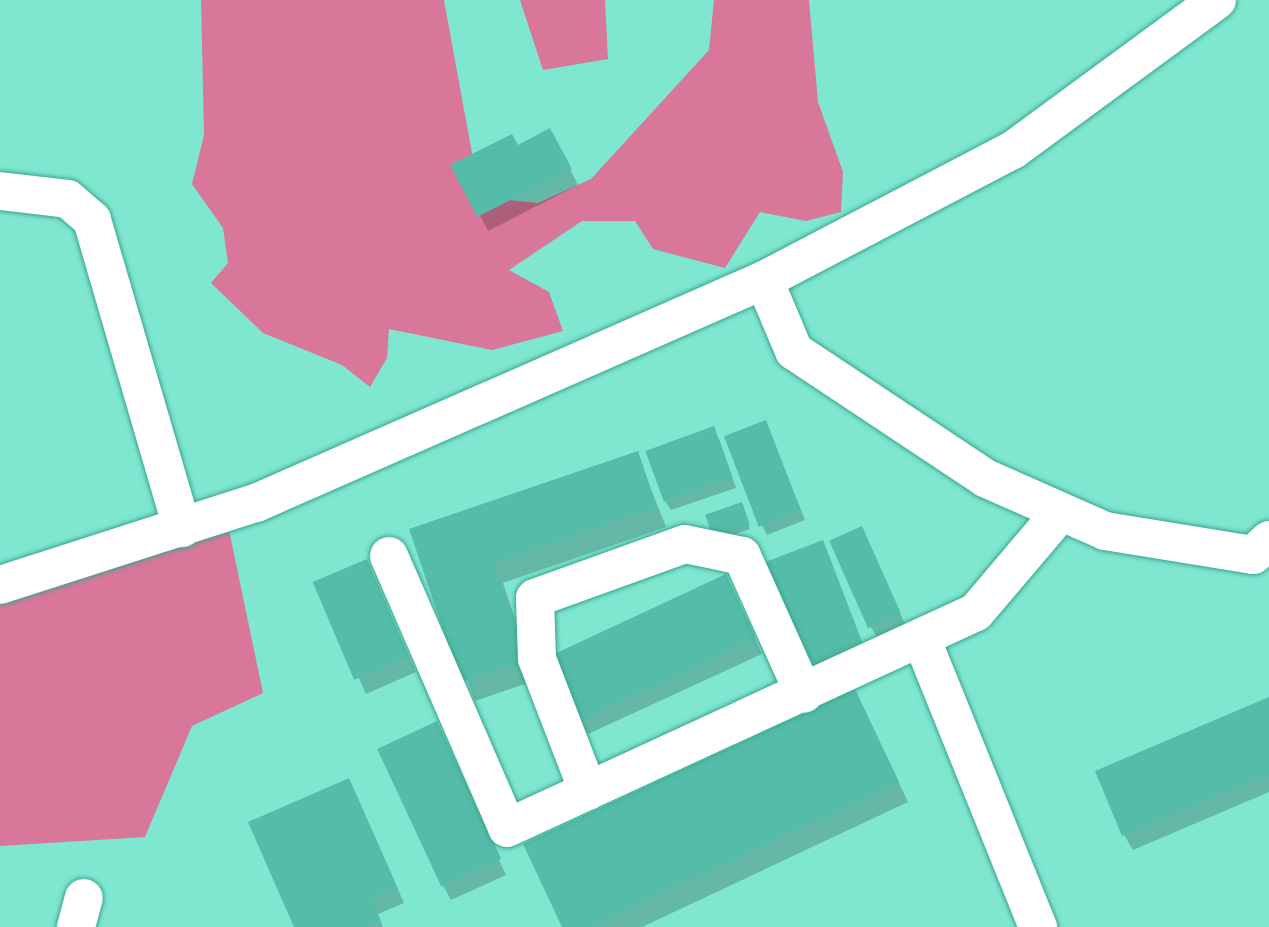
<!DOCTYPE html>
<html>
<head>
<meta charset="utf-8">
<style>
	body { margin:0 }
	#map { position:relative; width:1269px; height:927px; overflow:hidden; background:#7fe6d0; font-family:Mulish,sans-serif }
	div>[style] { position:absolute }
	[style*='--x'] { left:calc(var(--x)*1px); top:calc(var(--y)*1px); width:calc(var(--w)*1px); rotate:calc(var(--a)*1deg) }
	.forest>* { inset:0; background:#d87799 }
	.shadow>* { inset:0; background:#0003 }
	.building>* { inset:0; background:#54bca8; transform-origin:0 0 }
	.roads { filter:drop-shadow(0 0 2px #39a591) drop-shadow(0 0 2px #39a591) }
	.minor>* { height:38px; margin:-19px; padding:0 19px; transform-origin:19px; border-radius:19px; background:#fff }
	span { translate:-50% -50%; white-space:nowrap; text-align:center; line-height:1.15; -webkit-text-stroke:8px #7fe6d0; paint-order:stroke }
</style>
</head>
<body>
<div id="map">
	<div class="forest">
		<i style="clip-path:polygon(201px 0,444px 0,480px 197px,538px 203px,591px 179px,709px 50px,714px 0,809px 0,818px 102px,843px 172px,841px 212px,806px 221px,760px 212px,725px 268px,653px 249px,635px 221px,582px 221px,509px 270px,549px 292px,563px 331px,492px 350px,389px 329px,387px 358px,370px 387px,342px 365px,263px 333px,211px 283px,228px 263px,223px 228px,192px 184px,204px 135px)"></i>
		<i style="clip-path:polygon(520px 0,605px 0,608px 59px,543px 70px)"></i>
		<i style="clip-path:polygon(229px 530px,263px 693px,192px 726px,145px 837px,0 846px,0 601px)"></i>
	</div>
	<div class="shadow">
		<i style="clip-path:polygon(558px 146px,578px 185px,488px 231px,454px 166px)"></i>
		<i style="clip-path:polygon(770px 433px,805px 520px,767px 535px,762px 525px)"></i>
		<i style="clip-path:polygon(719px 439px,736px 488px,671px 510px,665px 501px)"></i>
		<i style="clip-path:polygon(637px 454px,666px 527px,503px 583px,536px 680px,475px 701px,412px 530px)"></i>
		<i style="clip-path:polygon(743px 509px,750px 529px,718px 540px)"></i>
		<i style="clip-path:polygon(866px 539px,905px 624px,877px 637px,871px 627px)"></i>
		<i style="clip-path:polygon(374px 577px,416px 672px,366px 694px,316px 583px)"></i>
		<i style="clip-path:polygon(734px 592px,762px 654px,588px 734px,579px 719px)"></i>
		<i style="clip-path:polygon(1269px 700px,1269px 792px,1133px 850px,1124px 835px)"></i>
		<i style="clip-path:polygon(865px 711px,908px 802px,642px 927px,565px 927px)"></i>
		<i style="clip-path:polygon(444px 739px,506px 875px,451px 900px,443px 885px)"></i>
		<i style="clip-path:polygon(357px 796px,404px 903px,378px 914px,383px 927px,297px 927px)"></i>
	</div>
	<div class="building">
		<i style="clip-path:polygon(550px 128px,572px 169px,477px 217px,450px 165px,512px 134px,518px 145px)"></i>
		<i style="left:766px;top:420px;width:97px;height:45px;rotate:69deg"></i>
		<i style="left:714px;top:426px;width:54px;height:73px;rotate:70deg"></i>
		<i style="clip-path:polygon(638px 451px,657px 507px,494px 563px,527px 660px,461px 682px,409px 529px)"></i>
		<i style="left:742px;top:502px;width:24px;height:39px;rotate:71deg"></i>
		<i style="left:862px;top:526px;width:96px;height:36px;rotate:66deg"></i>
		<i style="left:823px;top:540px;width:120px;height:61px;rotate:69deg"></i>
		<i style="left:367px;top:559px;width:106px;height:59px;rotate:67deg"></i>
		<i style="left:726px;top:574px;width:71px;height:197px;rotate:65deg"></i>
		<i style="clip-path:polygon(855px 689px,899px 782px,590px 927px,562px 927px,523px 844px)"></i>
		<i style="clip-path:polygon(1269px 697px,1269px 774px,1122px 836px,1095px 771px)"></i>
		<i style="left:437px;top:721px;width:152px;height:66px;rotate:65deg"></i>
		<i style="clip-path:polygon(349px 778px,397px 887px,371px 898px,380px 920px,364px 927px,294px 927px,248px 822px)"></i>
	</div>
	<div class="roads">
		<div class="minor">
			<i style="--x:0;--y:191;--w:68;--a:6.7"></i>
			<i style="--x:68;--y:199;--w:32;--a:41"></i>
			<i style="--x:92;--y:220;--w:321;--a:73.7"></i>
			<i style="--x:764;--y:280;--w:281;--a:-27.6"></i>
			<i style="--x:1013;--y:150;--w:253;--a:-36.3"></i>
			<i style="--x:389;--y:556;--w:296;--a:66.5"></i>
			<i style="--x:507;--y:828;--w:516;--a:-24.73"></i>
			<i style="--x:976;--y:612;--w:128;--a:-49.7"></i>
			<i style="--x:0;--y:585;--w:269;--a:-17.8"></i>
			<i style="--x:256;--y:503;--w:555;--a:-23.7"></i>
			<i style="--x:764;--y:280;--w:77;--a:67.1"></i>
			<i style="--x:794;--y:351;--w:229;--a:33.6"></i>
			<i style="--x:985;--y:478;--w:131;--a:23.8"></i>
			<i style="--x:1105;--y:531;--w:150;--a:9.2"></i>
			<i style="--x:1253;--y:555;--w:22;--a:-43"></i>
			<i style="--x:922;--y:640;--w:310;--a:68"></i>
			<i style="--x:588;--y:791;--w:142;--a:-111.1"></i>
			<i style="--x:537;--y:659;--w:61;--a:-91.9"></i>
			<i style="--x:535;--y:598;--w:159;--a:-19.8"></i>
			<i style="--x:685;--y:544;--w:58;--a:11.9"></i>
			<i style="--x:742;--y:556;--w:151;--a:65.8"></i>
			<i style="--x:76;--y:927;--w:30;--a:-75"></i>
		</div>
	</div>
</div>
</body>
</html>
